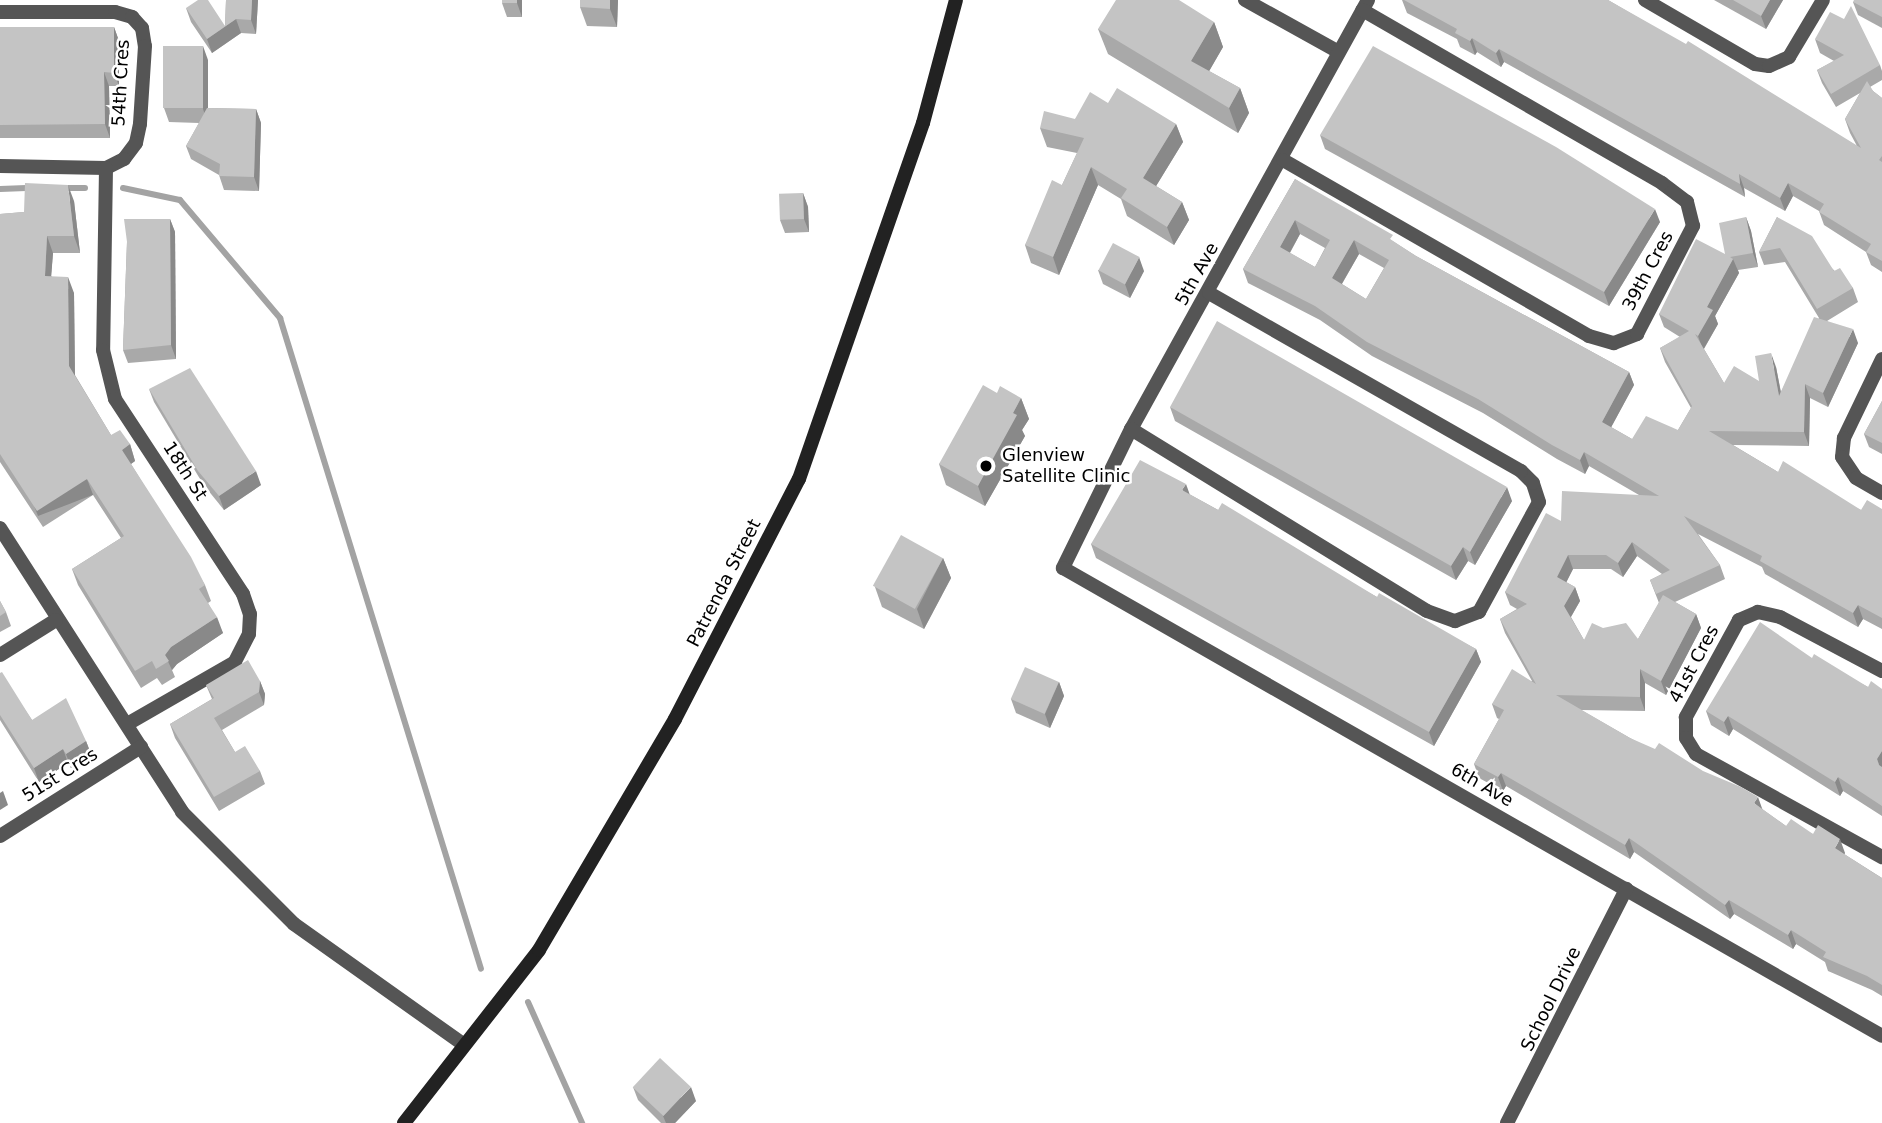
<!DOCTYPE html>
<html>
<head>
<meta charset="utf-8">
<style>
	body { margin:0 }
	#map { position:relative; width:1882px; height:1123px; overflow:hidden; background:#fff; font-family:"DejaVu Sans",sans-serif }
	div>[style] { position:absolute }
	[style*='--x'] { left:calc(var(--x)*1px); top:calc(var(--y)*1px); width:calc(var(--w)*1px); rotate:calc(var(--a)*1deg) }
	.stream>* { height:6px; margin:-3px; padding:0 3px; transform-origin:3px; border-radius:3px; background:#a3a3a3 }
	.street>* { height:14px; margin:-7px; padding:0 7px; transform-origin:7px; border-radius:7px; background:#555 }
	.secondary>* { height:14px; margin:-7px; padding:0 7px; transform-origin:7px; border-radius:7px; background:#222 }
	.wall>* { inset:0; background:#a9a9a9 }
	.shaded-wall>* { inset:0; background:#898989; transform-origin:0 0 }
	.building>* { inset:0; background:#c4c4c4; transform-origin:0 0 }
	.dots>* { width:19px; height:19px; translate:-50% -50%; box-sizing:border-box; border:4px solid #fff; border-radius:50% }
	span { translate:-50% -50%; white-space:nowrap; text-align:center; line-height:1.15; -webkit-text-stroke:5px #fff; paint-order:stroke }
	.street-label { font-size:18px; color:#000 }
	.poi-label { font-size:18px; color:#000 }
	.left { translate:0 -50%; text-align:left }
</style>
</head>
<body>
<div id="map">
	<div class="stream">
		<i style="--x:61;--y:188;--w:24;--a:0"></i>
		<i style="--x:123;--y:188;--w:58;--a:11.9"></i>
		<i style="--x:180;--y:200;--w:155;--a:49.7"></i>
		<i style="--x:280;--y:318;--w:681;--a:72.84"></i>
		<i style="--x:0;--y:189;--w:33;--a:-2"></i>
		<i style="--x:528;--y:1002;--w:133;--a:65.9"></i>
	</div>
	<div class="street">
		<i style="--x:1245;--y:0;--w:105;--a:29"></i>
		<i style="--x:1368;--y:0;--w:490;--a:118.9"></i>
		<i style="--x:1131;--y:429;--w:155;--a:116.1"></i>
		<i style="--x:1063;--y:568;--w:943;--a:29.74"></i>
		<i style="--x:1645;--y:0;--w:127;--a:30.2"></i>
		<i style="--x:1755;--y:64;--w:14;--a:8"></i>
		<i style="--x:1769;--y:66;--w:22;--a:-24"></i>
		<i style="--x:1789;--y:57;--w:66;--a:-59.2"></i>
		<i style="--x:0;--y:12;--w:115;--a:0"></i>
		<i style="--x:115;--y:12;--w:18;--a:16"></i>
		<i style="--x:132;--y:17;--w:15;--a:48"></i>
		<i style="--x:142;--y:28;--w:18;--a:81"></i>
		<i style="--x:145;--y:46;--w:78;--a:93.7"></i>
		<i style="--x:140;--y:124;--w:19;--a:102"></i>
		<i style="--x:136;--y:143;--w:20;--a:127"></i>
		<i style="--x:124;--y:159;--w:20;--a:153"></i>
		<i style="--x:106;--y:168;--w:106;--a:-178.9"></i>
		<i style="--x:1283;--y:160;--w:353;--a:29.9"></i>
		<i style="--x:1589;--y:336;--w:26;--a:16"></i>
		<i style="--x:1614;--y:343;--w:25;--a:-21"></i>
		<i style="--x:1637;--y:334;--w:122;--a:-62.6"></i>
		<i style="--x:1693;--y:226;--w:25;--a:-104"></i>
		<i style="--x:1687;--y:202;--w:31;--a:-143"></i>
		<i style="--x:1662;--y:183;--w:346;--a:-150"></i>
		<i style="--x:106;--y:168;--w:182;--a:90.9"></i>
		<i style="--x:103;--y:350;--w:50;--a:76.2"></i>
		<i style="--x:115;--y:399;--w:233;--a:56.7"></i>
		<i style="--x:243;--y:594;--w:21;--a:71"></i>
		<i style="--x:250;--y:614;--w:20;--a:93"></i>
		<i style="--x:249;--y:634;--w:31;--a:117"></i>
		<i style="--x:235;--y:662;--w:125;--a:150.1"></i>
		<i style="--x:1882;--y:359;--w:88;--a:115.7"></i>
		<i style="--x:1844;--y:438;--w:19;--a:96"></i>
		<i style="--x:1842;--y:457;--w:25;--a:56"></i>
		<i style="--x:1856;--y:478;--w:30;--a:30"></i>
		<i style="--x:1131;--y:429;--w:347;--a:31.6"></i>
		<i style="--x:1427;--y:611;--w:30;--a:20"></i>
		<i style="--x:1455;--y:621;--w:26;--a:-21"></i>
		<i style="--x:1479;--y:612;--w:125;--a:-61.4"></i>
		<i style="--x:1539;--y:502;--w:20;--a:-108"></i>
		<i style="--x:1533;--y:483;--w:17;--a:-135"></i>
		<i style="--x:1521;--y:471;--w:359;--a:-150.3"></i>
		<i style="--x:0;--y:528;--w:337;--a:57.3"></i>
		<i style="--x:182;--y:812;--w:158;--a:45"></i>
		<i style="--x:294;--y:924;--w:209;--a:35.4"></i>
		<i style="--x:0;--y:655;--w:66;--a:-32"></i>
		<i style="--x:1882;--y:671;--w:115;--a:-152.1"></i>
		<i style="--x:1780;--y:617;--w:23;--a:-167"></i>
		<i style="--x:1758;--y:612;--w:21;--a:157"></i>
		<i style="--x:1739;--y:620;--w:111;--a:118.7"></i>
		<i style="--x:1686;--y:717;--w:21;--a:90"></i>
		<i style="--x:1686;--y:738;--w:19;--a:58"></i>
		<i style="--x:1696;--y:754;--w:213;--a:29"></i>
		<i style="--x:0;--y:836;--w:167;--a:-32.3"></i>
		<i style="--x:1507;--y:1123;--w:263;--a:-63"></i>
	</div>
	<div class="secondary">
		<i style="--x:404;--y:1123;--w:219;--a:-52"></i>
		<i style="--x:539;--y:950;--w:268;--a:-59.5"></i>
		<i style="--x:675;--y:719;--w:270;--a:-62.7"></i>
		<i style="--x:799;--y:479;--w:377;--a:-70.8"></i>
		<i style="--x:923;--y:123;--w:127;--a:-75"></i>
	</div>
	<div class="wall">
		<i style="clip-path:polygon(226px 0,258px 0,256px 34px,241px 33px,212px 53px,191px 22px,186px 8px,225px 26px)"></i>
		<i style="clip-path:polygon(522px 0,522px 17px,507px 17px,502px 3px)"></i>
		<i style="clip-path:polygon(618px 0,617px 27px,587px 26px,580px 7px)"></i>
		<i style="clip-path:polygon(1402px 0,1608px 0,1857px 146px,1850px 133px,1845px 119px,1860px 93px,1836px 107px,1822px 83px,1817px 70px,1834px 61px,1820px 53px,1815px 39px,1880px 65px,1882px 71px,1882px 80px,1870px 87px,1873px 91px,1882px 98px,1882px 272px,1871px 265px,1866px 252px,1824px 225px,1819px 211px,1793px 196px,1785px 211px,1744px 188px,1745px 197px,1504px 62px,1501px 67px,1477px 52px,1475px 55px,1460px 47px,1457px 39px,1407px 13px)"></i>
		<i style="clip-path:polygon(1714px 0,1783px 0,1766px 29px)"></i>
		<i style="clip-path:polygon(1882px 0,1882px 28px,1858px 15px,1853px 2px)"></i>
		<i style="clip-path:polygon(1214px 22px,1223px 47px,1209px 71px,1240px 88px,1249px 113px,1238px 133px,1108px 54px,1098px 29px)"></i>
		<i style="clip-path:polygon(0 27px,114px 27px,119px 41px,119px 86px,109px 86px,110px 138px,0 138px)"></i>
		<i style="clip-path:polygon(208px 60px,208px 108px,256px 109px,261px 123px,259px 191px,224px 190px,219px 175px,191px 159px,186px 146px,199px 123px,169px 122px,164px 108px)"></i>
		<i style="clip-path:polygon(1108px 103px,1176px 124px,1183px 142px,1156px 186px,1182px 202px,1189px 220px,1174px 245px,1127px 216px,1121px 199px,1098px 185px,1059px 275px,1031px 263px,1025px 245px,1062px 185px,1077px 153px,1047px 147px,1040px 128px,1075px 119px)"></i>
		<i style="clip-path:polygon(1320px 135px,1660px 222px,1609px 306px,1325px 149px)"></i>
		<i style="clip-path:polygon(evenodd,1295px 179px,1416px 256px,1629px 372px,1634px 385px,1611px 427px,1632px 439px,1678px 430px,1691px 408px,1665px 362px,1660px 348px,1680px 337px,1664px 327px,1659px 314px,1725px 254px,1746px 217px,1751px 231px,1758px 267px,1738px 270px,1739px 273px,1715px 316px,1718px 324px,1704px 349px,1724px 383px,1759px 381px,1776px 367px,1781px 392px,1819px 318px,1785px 262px,1764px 265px,1759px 252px,1777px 217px,1853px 288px,1858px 302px,1827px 321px,1858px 343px,1828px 407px,1810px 398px,1809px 446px,1733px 445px,1778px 472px,1861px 510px,1882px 509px,1882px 629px,1863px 619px,1858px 627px,1765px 574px,1762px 567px,1698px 534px,1720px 565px,1725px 579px,1675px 602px,1696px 614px,1701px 628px,1666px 695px,1645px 683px,1645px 711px,1581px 710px,1630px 738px,1762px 809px,1786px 826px,1813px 834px,1845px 853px,1844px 854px,1882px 878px,1882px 996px,1872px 990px,1828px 971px,1825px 962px,1796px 944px,1793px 949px,1734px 914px,1730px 919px,1634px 852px,1630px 859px,1506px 786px,1503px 791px,1479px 778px,1474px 764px,1499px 719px,1497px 718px,1492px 704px,1532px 681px,1505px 633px,1500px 619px,1517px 609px,1510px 605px,1505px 592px,1561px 521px,1639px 495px,1589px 466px,1585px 474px,1557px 459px,1483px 413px,1372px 356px,1320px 320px,1248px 283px,1243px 269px,1295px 179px,1300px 234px,1325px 248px,1315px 267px,1290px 253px,1300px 234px,1295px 179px,1359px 254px,1384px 268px,1366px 299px,1342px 284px,1359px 254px,1295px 179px,1637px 556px,1662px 574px,1650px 580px,1659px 603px,1638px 639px,1603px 628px,1584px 640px,1571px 617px,1580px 601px,1575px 587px,1566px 582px,1573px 569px,1611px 569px,1623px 577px,1637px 556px)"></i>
		<i style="clip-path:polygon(803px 193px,808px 207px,809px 232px,785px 233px,780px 220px)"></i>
		<i style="clip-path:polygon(74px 201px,80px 253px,53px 253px,51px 276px,74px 293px,75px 375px,111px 435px,130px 444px,135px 461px,131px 464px,205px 585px,211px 601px,208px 603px,223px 633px,177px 664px,172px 670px,175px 677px,162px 685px,157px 678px,141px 688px,78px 585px,72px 569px,121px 538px,93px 495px,43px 527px,0 462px,0 214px,24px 212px)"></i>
		<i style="clip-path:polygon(170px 219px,175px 232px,176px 359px,128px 363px,123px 350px,127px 242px)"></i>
		<i style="clip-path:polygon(1098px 270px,1144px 271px,1130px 298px,1103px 284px)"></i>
		<i style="clip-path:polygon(149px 389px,261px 485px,224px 510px,203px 484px,154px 402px)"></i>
		<i style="clip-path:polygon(1021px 398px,1029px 419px,1022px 430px,1025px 436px,985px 506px,946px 485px,939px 464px)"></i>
		<i style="clip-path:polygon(1882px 401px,1882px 454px,1869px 447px,1864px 434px)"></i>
		<i style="clip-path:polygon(1170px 407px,1512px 501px,1475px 565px,1468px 561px,1456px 580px,1175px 421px)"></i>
		<i style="clip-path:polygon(1189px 494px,1377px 597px,1476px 649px,1481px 662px,1434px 746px,1096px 558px,1091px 544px)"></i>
		<i style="clip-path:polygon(943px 558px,951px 578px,924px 629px,882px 607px,875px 587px)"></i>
		<i style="clip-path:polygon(0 601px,6px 612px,11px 626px,0 632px)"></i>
		<i style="clip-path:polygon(1812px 658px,1868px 687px,1882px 689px,1882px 816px,1843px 791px,1840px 796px,1733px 729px,1729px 736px,1711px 725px,1706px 711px)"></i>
		<i style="clip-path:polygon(0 673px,32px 720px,86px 741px,91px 754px,71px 768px,68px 763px,39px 782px,0 720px)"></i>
		<i style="clip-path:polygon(260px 681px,265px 694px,264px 705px,222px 730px,235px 752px,260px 771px,265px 784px,219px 811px,175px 738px,170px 724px,212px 699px,206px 685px)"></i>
		<i style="clip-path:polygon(1059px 682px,1064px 696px,1050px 728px,1016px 713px,1011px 699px)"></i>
		<i style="clip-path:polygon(633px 1087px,696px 1101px,675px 1123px,661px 1123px,638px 1100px)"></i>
	</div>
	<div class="shaded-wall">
		<i style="clip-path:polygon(252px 0,258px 0,256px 34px,251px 20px)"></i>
		<i style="clip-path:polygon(517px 0,522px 0,522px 17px,517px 3px)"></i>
		<i style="clip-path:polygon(610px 0,618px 0,617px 27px,610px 9px)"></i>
		<i style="clip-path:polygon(1770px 0,1783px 0,1766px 29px,1761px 16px)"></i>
		<i style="clip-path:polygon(236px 19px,241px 33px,212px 53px,207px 39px)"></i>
		<i style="clip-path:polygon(1214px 22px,1223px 47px,1200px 87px,1191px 61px)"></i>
		<i style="clip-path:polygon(114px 27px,119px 41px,119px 86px,114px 73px)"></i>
		<i style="clip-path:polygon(1472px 38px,1477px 52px,1475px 55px,1470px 41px)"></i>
		<i style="clip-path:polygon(203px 46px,208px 60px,208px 123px,203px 109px)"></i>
		<i style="clip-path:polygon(1499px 49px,1504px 62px,1501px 67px,1496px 53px)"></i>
		<i style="clip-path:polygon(104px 72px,109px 86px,110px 138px,105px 124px)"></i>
		<i style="clip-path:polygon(1240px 88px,1249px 113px,1238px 133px,1229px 108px)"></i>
		<i style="clip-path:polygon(256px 109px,261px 123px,259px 191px,254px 177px)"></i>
		<i style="clip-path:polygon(1176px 124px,1183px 142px,1150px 196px,1143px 178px)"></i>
		<i style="clip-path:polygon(1091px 167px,1098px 185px,1059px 275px,1053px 257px)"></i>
		<i style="clip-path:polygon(1739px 174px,1744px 188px,1745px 197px,1740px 184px)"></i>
		<i style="clip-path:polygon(1788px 183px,1793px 196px,1785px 211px,1780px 198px)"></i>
		<i style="clip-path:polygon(68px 185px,74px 201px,80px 253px,74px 236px)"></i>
		<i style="clip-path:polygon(803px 193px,808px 207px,809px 232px,804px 219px)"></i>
		<i style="clip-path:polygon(1182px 202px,1189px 220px,1174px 245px,1167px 227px)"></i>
		<i style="clip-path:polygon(1655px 209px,1660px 222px,1609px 306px,1604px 292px)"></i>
		<i style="clip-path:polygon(1746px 217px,1751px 231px,1758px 267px,1753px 253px)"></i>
		<i style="clip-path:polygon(170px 219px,175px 232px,176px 359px,171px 345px)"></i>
		<i style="clip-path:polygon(1295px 220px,1300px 234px,1285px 261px,1280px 247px)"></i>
		<i style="clip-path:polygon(47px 236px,53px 253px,50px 292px,45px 276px)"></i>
		<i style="clip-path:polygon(1354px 240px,1359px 254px,1337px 292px,1332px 278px)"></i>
		<i style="clip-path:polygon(1139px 257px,1144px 271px,1130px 298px,1125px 284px)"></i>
		<i style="clip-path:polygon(1733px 259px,1739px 273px,1715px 316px,1718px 324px,1703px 350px,1698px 336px,1707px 307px)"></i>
		<i style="clip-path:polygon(68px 277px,74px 293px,75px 382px,69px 366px)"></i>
		<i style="clip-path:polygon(1853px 329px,1858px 343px,1828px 407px,1823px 393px)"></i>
		<i style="clip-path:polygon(1771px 353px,1776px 367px,1784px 410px,1779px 396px)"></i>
		<i style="clip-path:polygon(1629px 372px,1634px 385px,1607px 435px,1602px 422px)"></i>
		<i style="clip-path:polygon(1805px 384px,1810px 398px,1809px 446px,1804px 432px)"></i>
		<i style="clip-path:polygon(1021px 398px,1029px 419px,1022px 430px,1025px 436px,985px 506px,978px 486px,1013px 413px)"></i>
		<i style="clip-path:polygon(130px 444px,135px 461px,128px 466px,122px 450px)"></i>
		<i style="clip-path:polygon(1584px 452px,1589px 466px,1585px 474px,1580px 460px)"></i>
		<i style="clip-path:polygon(256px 471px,261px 485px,224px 510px,219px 496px)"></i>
		<i style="left:87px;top:479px;width:17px;height:59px;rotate:69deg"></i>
		<i style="clip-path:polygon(1186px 484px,1191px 498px,1182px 490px)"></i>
		<i style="clip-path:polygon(1507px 487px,1512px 501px,1475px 565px,1470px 552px)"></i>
		<i style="clip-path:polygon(1632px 542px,1637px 556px,1623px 577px,1618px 563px)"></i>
		<i style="clip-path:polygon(1463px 547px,1468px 561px,1456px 580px,1451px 566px)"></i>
		<i style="clip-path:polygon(1568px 555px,1573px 569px,1562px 591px,1557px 577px)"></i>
		<i style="clip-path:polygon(943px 558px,951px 578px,924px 629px,917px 609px)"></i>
		<i style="clip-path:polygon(1575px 587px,1580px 601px,1569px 620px,1564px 606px)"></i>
		<i style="clip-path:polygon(1858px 605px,1863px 619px,1858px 627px,1853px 613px)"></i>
		<i style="clip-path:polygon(1696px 614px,1701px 628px,1666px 695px,1661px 681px)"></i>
		<i style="clip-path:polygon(217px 617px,223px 633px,177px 664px,172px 670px,165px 655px,171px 647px)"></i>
		<i style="clip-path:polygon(1476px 649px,1481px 662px,1434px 746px,1429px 732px)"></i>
		<i style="clip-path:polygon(1640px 669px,1645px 683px,1645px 711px,1640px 697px)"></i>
		<i style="clip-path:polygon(260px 681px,265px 694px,264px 705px,259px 692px)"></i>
		<i style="clip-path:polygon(1059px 682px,1064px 696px,1050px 728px,1045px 714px)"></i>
		<i style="clip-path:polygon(1728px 716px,1733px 729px,1729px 736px,1724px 722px)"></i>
		<i style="clip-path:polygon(86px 741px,91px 754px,71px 768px,66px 754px)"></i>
		<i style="clip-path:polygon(63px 749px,68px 763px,39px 782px,34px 768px)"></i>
		<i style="clip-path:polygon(1882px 751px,1882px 773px,1877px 759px)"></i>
		<i style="clip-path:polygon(1501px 773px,1506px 786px,1503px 791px,1498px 777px)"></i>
		<i style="clip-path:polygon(1838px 777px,1843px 791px,1840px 796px,1835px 782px)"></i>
		<i style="clip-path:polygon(3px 791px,8px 805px,0 810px,0 793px)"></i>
		<i style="clip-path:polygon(1758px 797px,1763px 811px,1754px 803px)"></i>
		<i style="clip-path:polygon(1629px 838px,1634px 852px,1630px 859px,1625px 845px)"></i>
		<i style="clip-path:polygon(1840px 839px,1845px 853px,1840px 862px,1835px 848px)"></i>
		<i style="clip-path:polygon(1729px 900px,1734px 914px,1730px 919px,1725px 905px)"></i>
		<i style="clip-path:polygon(1791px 930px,1796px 944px,1793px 949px,1788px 935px)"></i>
		<i style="clip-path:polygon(691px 1087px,696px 1101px,675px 1123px,666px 1123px,663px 1116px)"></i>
	</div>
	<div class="building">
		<i style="clip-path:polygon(198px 0,208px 0,225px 26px,226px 0,252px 0,251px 20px,236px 19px,207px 39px,186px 8px)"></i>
		<i style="left:502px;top:0;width:15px;height:3px"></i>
		<i style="clip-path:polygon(580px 0,610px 0,610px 9px,580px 7px)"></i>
		<i style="clip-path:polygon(1116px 0,1179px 0,1214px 22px,1191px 61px,1240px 88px,1229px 108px,1098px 29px)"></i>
		<i style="clip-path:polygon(1404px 0,1608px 0,1686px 44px,1688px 41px,1861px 148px,1845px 119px,1867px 81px,1873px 91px,1882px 98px,1882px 156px,1879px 160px,1882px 162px,1882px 261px,1866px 252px,1871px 244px,1819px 212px,1824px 204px,1788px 183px,1780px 198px,1739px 174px,1740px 184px,1499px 49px,1496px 53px,1472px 38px,1470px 41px,1455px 33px,1457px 29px)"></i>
		<i style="clip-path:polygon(1733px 0,1770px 0,1761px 16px)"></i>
		<i style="clip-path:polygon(1854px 0,1882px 0,1882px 17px,1853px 2px)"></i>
		<i style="clip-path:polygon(1851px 6px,1880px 65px,1831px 94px,1817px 70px,1844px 55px,1815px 39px,1830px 12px,1844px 19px)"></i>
		<i style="clip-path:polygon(0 27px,114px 27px,114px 73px,104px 72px,105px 124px,0 125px)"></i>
		<i style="left:163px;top:46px;width:40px;height:62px"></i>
		<i style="clip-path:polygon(1373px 46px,1556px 147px,1655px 209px,1604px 292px,1320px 135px)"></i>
		<i style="clip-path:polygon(1117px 88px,1176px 124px,1143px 178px,1182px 202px,1167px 227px,1121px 198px,1127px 189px,1091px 167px,1053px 257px,1025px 245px,1052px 180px,1062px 185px,1084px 138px,1040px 128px,1044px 111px,1075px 119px,1090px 92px,1108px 103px)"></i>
		<i style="clip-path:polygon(207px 108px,256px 109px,254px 177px,219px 176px,220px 164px,186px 146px)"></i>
		<i style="clip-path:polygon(evenodd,1295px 179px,1393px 235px,1390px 239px,1416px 256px,1629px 372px,1602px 422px,1632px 439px,1646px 416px,1678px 430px,1692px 406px,1660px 348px,1689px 331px,1659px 314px,1696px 239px,1725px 254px,1719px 223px,1746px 217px,1753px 253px,1730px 257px,1733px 259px,1707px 307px,1713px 310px,1698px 336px,1695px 334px,1724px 383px,1734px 366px,1759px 381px,1755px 356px,1771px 353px,1779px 396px,1814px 317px,1853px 329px,1823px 393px,1805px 384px,1804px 432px,1709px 431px,1778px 472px,1783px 461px,1861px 510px,1867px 500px,1882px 509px,1882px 618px,1858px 605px,1853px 613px,1760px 561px,1762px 556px,1684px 516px,1720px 565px,1656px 594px,1650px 580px,1670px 570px,1632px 542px,1618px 563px,1606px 555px,1568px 555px,1557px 577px,1575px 587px,1564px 606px,1584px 640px,1592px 623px,1603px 628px,1626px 623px,1638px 639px,1663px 595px,1696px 614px,1661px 681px,1640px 669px,1640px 697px,1556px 695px,1630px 738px,1655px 749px,1659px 743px,1703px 771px,1741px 787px,1758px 797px,1754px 803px,1786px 826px,1791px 819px,1813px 834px,1818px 825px,1840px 839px,1835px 848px,1872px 872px,1882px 878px,1882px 985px,1867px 976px,1823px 957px,1826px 952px,1791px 930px,1788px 935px,1729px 900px,1725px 905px,1629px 838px,1625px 845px,1501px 773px,1498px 777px,1474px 764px,1504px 710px,1492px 704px,1512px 669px,1536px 684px,1500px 619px,1527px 604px,1505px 592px,1546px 513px,1561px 521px,1562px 491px,1659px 496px,1584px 452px,1580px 460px,1552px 445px,1478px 399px,1367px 342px,1315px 306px,1243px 269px,1295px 179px,1295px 220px,1330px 240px,1315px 267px,1280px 247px,1295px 220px,1295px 179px,1354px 240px,1389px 260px,1366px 299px,1332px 278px,1354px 240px)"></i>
		<i style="clip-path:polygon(25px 183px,68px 185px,74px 236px,47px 236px,45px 276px,68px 277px,69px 366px,111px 435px,120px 430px,130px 444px,122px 450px,191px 557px,205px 585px,199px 589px,217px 617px,171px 647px,165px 655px,169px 661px,156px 669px,152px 661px,135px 671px,72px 569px,124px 536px,87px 479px,37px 511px,0 454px,0 214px,24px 212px)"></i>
		<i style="left:803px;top:193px;width:26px;height:24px;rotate:88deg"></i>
		<i style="clip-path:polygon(1777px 217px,1812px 236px,1834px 271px,1840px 268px,1853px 288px,1817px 309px,1780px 248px,1759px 252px)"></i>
		<i style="clip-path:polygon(124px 219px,170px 219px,171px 345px,123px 350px,127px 242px)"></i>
		<i style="left:1113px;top:243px;width:30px;height:31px;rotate:28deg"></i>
		<i style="clip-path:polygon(1217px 321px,1507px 487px,1470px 552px,1463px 547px,1451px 566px,1170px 407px)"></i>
		<i style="clip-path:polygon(190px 368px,256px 471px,219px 496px,198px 471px,149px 389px)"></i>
		<i style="clip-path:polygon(983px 385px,997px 393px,1000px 386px,1021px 398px,1013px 413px,1017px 415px,978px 486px,939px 464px)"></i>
		<i style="clip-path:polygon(1882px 401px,1882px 443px,1864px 434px)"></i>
		<i style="clip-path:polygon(1140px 460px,1186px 484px,1182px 490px,1218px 510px,1222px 503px,1377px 597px,1379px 593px,1476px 649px,1429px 732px,1091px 544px)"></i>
		<i style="left:901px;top:535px;width:48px;height:58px;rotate:29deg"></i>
		<i style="clip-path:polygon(0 601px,6px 612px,0 616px)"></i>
		<i style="clip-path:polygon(1760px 622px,1812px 658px,1814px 654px,1868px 687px,1871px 681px,1882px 689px,1882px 751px,1877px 759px,1879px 765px,1882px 767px,1882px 806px,1838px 777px,1835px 782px,1728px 716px,1724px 722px,1706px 711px)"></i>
		<i style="clip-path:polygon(248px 660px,260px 681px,259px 692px,214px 718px,235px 752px,245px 746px,260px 771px,214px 797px,170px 724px,214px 698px,206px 685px)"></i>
		<i style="left:1025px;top:667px;width:37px;height:35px;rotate:24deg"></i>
		<i style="clip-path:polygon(2px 672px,32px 720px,66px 698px,86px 741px,66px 754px,63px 749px,34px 768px,0 715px,0 673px)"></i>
		<i style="left:660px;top:1058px;width:42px;height:40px;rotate:43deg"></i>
	</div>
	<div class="dots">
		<i style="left:986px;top:466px;background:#000"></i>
	</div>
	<div class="street-label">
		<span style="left:121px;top:83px;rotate:-87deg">54th Cres</span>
		<span style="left:1648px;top:271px;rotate:-62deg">39th Cres</span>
		<span style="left:1197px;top:274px;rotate:-61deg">5th Ave</span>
		<span style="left:185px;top:471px;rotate:57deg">18th St</span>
		<span style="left:724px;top:583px;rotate:-63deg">Patrenda Street</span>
		<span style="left:1694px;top:664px;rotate:-62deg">41st Cres</span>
		<span style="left:60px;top:775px;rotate:-32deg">51st Cres</span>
		<span style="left:1482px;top:785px;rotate:30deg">6th Ave</span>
		<span style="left:1551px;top:999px;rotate:-64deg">School Drive</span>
	</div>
	<div class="poi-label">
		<span class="left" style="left:1002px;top:466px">Glenview<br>Satellite Clinic</span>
	</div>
</div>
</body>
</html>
